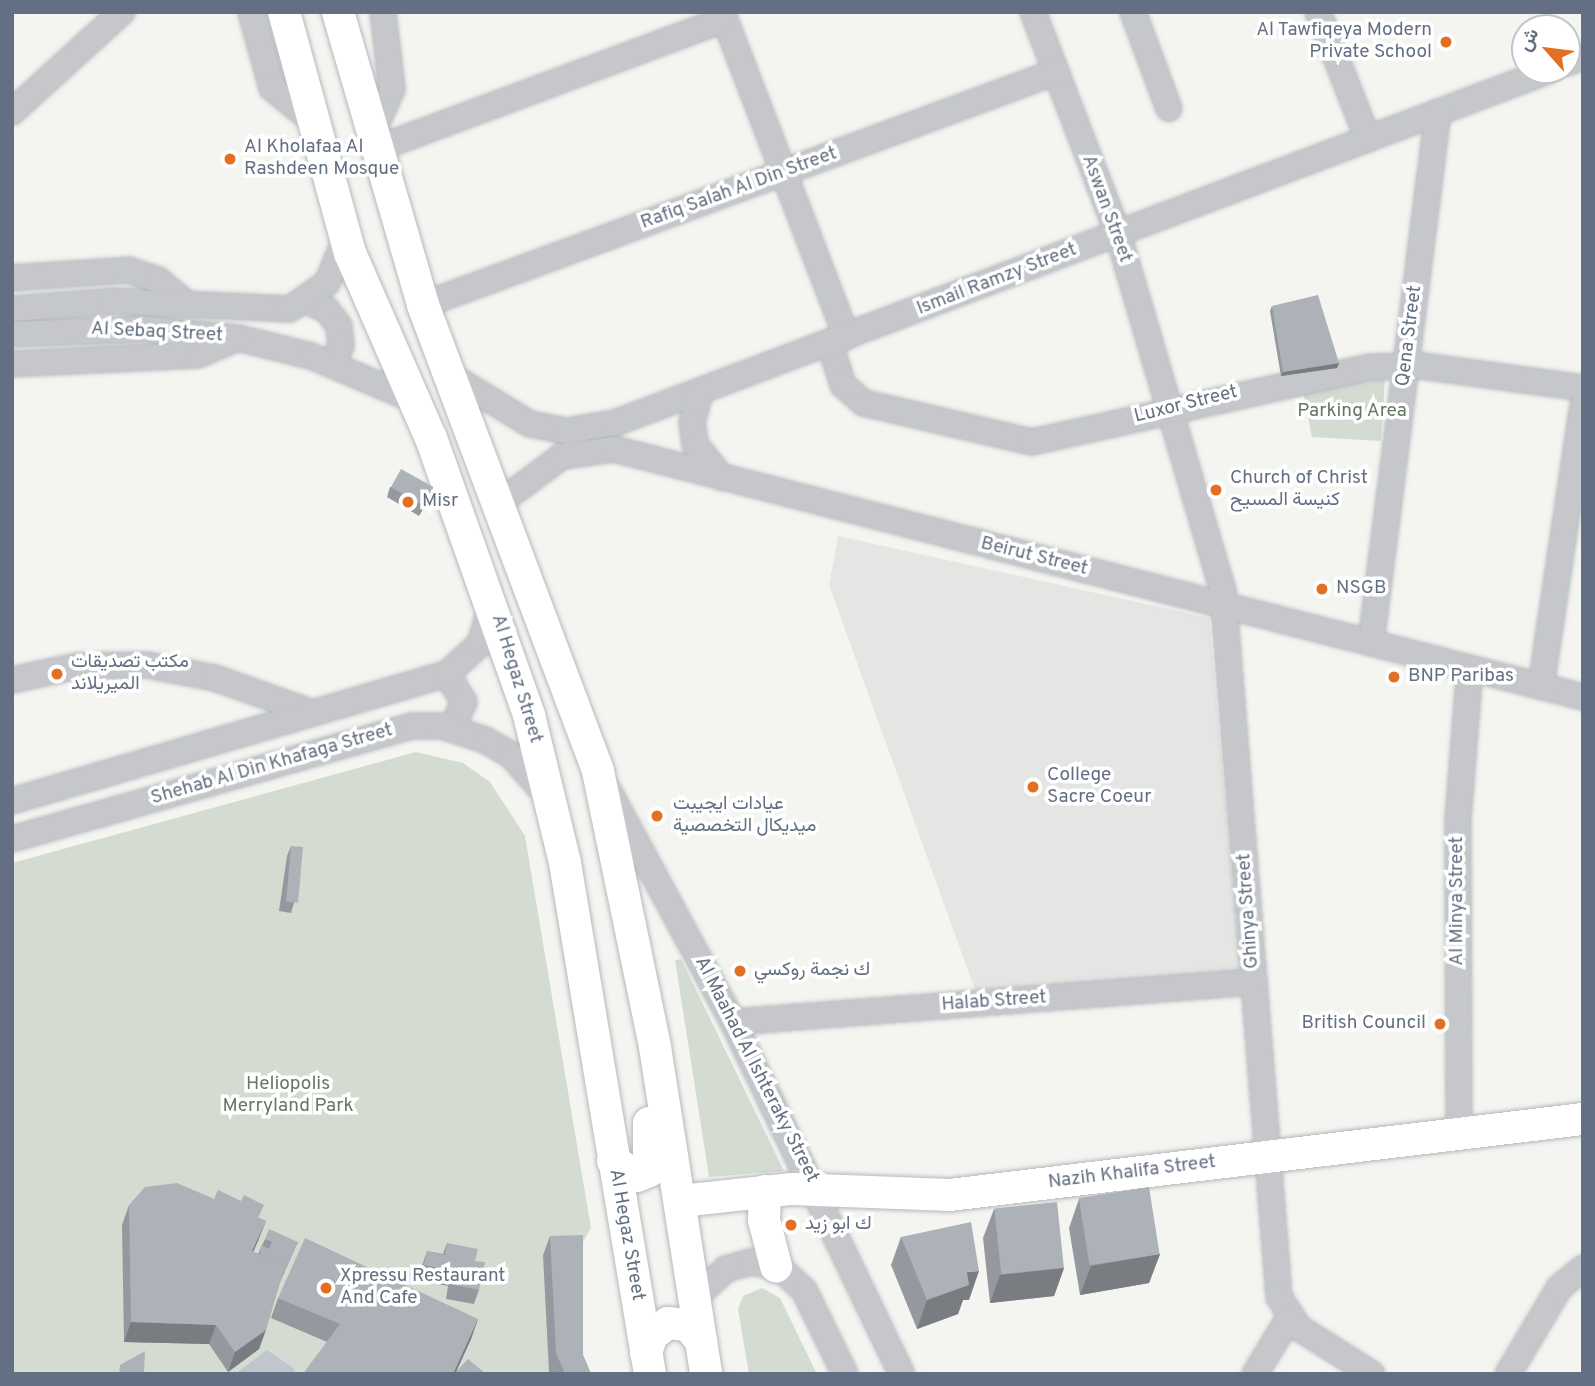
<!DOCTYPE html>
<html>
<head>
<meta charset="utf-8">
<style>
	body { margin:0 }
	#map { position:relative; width:1595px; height:1386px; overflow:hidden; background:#f4f5f1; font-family:Overpass,Vazirmatn,sans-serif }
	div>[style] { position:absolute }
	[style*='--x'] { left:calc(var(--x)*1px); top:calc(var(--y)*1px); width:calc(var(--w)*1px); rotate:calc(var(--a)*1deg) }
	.built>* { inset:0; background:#e5e5e4 }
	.green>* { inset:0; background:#d4dcd2 }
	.water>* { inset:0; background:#bfc7cd }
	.roads { filter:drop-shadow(0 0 2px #b5b8bd) drop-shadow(0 0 2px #b5b8bd) }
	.minor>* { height:24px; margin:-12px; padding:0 12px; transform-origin:12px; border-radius:12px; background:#c5c7cb }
	.major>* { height:32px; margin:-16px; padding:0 16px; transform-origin:16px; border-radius:16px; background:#fff }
	.wall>* { inset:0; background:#95999f }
	.shaded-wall>* { inset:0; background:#797d82 }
	.building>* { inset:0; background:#adb2b9; transform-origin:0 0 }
	.dots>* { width:19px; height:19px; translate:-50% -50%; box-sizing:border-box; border:4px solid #fff; border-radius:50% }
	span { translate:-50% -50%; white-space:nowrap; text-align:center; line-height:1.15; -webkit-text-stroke:7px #fff; paint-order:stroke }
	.poi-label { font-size:19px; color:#636f82 }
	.right { translate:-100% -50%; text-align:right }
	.left { translate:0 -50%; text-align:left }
	.street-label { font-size:19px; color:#636f82 }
	.park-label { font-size:19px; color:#637962 }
	.frame { position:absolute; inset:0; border:14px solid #636f82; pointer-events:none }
	.north { position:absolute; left:1511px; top:14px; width:70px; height:70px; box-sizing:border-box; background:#fff; border:2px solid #c1c5cd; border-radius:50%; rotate:298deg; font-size:19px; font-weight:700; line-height:28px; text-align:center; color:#636f82 }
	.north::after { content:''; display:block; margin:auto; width:24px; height:32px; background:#e36f22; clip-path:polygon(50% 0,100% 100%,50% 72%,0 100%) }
</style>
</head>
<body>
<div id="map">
	<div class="built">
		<i style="clip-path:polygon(838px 536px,1209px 618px,1240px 973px,975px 990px,829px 585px)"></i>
	</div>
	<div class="green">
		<i style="clip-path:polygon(1385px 377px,1381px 441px,1312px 437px,1303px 392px)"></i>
		<i style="clip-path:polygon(416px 752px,463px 763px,490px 782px,525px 836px,591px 1228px,576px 1254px,576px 1374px,12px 1374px,12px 863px)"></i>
		<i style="clip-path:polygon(681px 959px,784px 1171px,709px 1177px,675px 960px)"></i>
		<i style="clip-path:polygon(762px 1288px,780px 1298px,817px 1374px,749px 1374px,738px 1309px,743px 1296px)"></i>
	</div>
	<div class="water">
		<i style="clip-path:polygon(267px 1350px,295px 1369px,292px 1374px,235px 1374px)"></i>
	</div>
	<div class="roads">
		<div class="minor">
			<i style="--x:251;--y:12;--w:79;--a:74.6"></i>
			<i style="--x:272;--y:88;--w:55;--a:39.1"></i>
			<i style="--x:722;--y:12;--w:348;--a:69"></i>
			<i style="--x:1033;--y:12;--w:238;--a:69"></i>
			<i style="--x:1118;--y:234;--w:372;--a:73.6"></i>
			<i style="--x:1223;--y:591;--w:708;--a:85.46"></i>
			<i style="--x:1279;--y:1297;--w:37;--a:57"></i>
			<i style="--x:1299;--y:1328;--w:86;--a:32.2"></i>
			<i style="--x:1133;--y:12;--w:103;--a:69.6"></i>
			<i style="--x:1318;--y:12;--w:136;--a:68.5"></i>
			<i style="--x:1567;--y:63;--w:17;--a:-21"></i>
			<i style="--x:12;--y:112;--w:149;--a:-42.3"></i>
			<i style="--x:372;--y:134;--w:49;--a:-66"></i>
			<i style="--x:392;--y:89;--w:78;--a:-96.7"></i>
			<i style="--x:376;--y:149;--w:372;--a:-20.4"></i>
			<i style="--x:12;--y:278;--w:116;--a:-3.9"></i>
			<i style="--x:128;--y:270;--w:32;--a:18"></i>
			<i style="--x:158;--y:280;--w:35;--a:40"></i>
			<i style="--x:310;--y:302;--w:19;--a:25"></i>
			<i style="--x:327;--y:310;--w:20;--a:53"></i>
			<i style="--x:339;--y:326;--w:20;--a:84"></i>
			<i style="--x:341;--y:346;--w:20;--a:117"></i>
			<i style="--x:423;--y:305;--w:675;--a:-20.21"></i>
			<i style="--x:12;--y:309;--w:102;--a:-4.5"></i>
			<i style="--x:114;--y:301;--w:176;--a:2.6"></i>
			<i style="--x:290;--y:309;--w:45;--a:-35.1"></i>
			<i style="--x:327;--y:283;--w:49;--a:-67.1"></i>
			<i style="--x:12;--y:334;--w:133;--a:-2.2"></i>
			<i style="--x:145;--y:329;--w:93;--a:5.5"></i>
			<i style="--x:238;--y:338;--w:75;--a:13.9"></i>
			<i style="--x:311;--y:356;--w:115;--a:23"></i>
			<i style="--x:830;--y:344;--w:43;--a:72.4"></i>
			<i style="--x:843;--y:385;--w:28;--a:41"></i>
			<i style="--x:864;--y:403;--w:172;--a:13.1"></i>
			<i style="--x:1032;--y:442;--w:346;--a:-12.5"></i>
			<i style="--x:1370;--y:367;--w:52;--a:-1.1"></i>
			<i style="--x:1422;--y:366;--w:162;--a:7.8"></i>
			<i style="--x:12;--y:364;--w:186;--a:-2.8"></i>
			<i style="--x:198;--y:355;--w:43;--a:-23"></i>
			<i style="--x:448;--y:374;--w:96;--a:31.4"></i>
			<i style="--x:530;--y:424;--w:38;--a:11"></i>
			<i style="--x:567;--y:431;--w:49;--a:-9.5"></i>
			<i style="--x:615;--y:423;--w:999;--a:-20.68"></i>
			<i style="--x:700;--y:393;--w:30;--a:105"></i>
			<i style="--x:692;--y:422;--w:22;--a:82"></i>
			<i style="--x:695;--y:444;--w:43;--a:51.5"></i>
			<i style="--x:499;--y:503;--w:79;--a:-36.7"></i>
			<i style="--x:562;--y:456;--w:52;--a:-7.7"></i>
			<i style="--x:614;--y:449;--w:1000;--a:14.36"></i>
			<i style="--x:1371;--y:643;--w:535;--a:-82.81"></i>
			<i style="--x:447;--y:674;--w:33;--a:59"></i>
			<i style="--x:464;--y:702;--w:29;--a:115"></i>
			<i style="--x:12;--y:680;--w:67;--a:-12"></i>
			<i style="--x:78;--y:666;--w:69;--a:-0.8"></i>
			<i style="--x:147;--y:665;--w:69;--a:10.8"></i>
			<i style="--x:215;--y:678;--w:104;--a:19.7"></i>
			<i style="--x:1541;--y:686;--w:283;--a:-81.5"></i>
			<i style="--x:608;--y:790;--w:264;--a:61.7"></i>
			<i style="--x:733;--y:1022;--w:390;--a:64.4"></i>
			<i style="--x:12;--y:801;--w:453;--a:-16.3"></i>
			<i style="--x:447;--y:674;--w:45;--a:-42.3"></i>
			<i style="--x:480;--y:644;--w:43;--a:-73.7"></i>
			<i style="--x:12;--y:839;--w:416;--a:-15.8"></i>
			<i style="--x:412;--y:726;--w:30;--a:0"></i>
			<i style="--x:442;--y:726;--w:45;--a:18"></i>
			<i style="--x:485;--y:740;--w:30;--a:30"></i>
			<i style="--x:511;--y:755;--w:56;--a:48.6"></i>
			<i style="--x:733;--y:1022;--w:523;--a:-4.39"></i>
			<i style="--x:1459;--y:1134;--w:315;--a:-90.2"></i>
			<i style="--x:1458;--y:819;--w:151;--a:-85.5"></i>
			<i style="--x:697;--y:1296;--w:40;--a:-43"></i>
			<i style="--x:726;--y:1269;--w:25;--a:-16"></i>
			<i style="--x:750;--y:1262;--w:29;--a:10"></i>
			<i style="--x:779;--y:1267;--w:34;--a:43"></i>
			<i style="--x:804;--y:1290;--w:93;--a:64"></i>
			<i style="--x:1255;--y:1374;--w:66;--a:-58.7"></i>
			<i style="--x:1508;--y:1374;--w:100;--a:-59.3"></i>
			<i style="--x:1559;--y:1288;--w:31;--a:-40"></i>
		</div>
		<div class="major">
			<i style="--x:284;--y:12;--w:250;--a:74.7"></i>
			<i style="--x:350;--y:253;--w:202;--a:66.4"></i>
			<i style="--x:431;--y:438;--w:294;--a:70.5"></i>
			<i style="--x:529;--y:715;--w:152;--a:76.3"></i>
			<i style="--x:565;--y:863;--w:518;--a:80.56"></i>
			<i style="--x:338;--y:12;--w:305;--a:73.8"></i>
			<i style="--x:423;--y:305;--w:498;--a:69.4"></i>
			<i style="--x:598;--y:771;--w:282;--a:78.3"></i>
			<i style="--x:655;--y:1047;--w:331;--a:81.1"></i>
			<i style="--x:613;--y:1161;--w:28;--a:32"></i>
			<i style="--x:637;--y:1176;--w:13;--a:-23"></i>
			<i style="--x:649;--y:1171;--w:48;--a:-90"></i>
			<i style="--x:765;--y:1191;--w:29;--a:92"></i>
			<i style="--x:764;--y:1220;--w:48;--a:75.4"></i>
			<i style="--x:681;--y:1201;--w:112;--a:-6.2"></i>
			<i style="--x:792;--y:1189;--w:158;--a:2.2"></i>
			<i style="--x:950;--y:1195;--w:638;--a:-6.85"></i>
			<i style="--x:646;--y:1353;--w:19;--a:-72"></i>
			<i style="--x:652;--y:1335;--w:20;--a:-37"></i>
			<i style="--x:668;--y:1323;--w:20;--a:6"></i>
			<i style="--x:688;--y:1325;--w:21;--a:51"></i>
		</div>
	</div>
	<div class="wall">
		<i style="clip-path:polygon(1272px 306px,1339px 363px,1337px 368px,1281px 376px,1270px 311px)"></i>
		<i style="clip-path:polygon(390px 487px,433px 487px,429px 497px,419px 516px,387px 497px)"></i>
		<i style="clip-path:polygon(291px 846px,294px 903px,291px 913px,279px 911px,287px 856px)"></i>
		<i style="clip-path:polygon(1079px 1199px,1160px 1254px,1149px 1283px,1080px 1295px,1069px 1228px)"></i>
		<i style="clip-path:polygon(129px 1205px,259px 1218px,266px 1221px,253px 1252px,258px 1254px,265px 1239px,298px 1242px,280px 1282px,259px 1349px,228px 1372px,209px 1344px,124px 1342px,122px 1225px)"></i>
		<i style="clip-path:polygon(994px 1209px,1064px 1268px,1054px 1296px,990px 1303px,983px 1238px)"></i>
		<i style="clip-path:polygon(550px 1236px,583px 1355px,591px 1374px,549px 1374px,549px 1372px,543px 1255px)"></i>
		<i style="clip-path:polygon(901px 1237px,969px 1300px,963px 1300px,958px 1314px,917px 1329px,891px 1265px)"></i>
		<i style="clip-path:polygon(447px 1243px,475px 1261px,479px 1290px,474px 1304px,446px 1299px,448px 1286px,419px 1280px,422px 1266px,427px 1251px,443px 1254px)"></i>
		<i style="clip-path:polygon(278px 1298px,478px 1319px,471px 1339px,457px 1370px,486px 1374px,303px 1374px,327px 1342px,271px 1318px)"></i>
	</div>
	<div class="shaded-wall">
		<i style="clip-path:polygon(1339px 363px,1337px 368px,1281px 376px,1283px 372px)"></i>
		<i style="clip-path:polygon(433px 487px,429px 497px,419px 516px,422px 506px)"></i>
		<i style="clip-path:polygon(266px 1221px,258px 1241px,245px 1271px,252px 1251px)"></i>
		<i style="clip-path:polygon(1160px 1254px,1149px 1283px,1080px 1295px,1091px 1266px)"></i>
		<i style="clip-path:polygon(1064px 1268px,1054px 1296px,990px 1303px,1000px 1275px)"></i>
		<i style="clip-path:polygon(979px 1271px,969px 1300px,963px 1300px,958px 1314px,917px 1329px,927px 1300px,967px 1272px)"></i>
		<i style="clip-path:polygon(478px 1319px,471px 1339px,455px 1374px,455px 1373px,453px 1374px)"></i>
		<i style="clip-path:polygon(131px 1322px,216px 1325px,209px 1344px,124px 1342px)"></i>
		<i style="clip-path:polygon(266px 1330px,259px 1349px,228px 1372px,235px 1352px)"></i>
	</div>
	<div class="building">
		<i style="clip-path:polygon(1318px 295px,1339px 363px,1283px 372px,1272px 306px)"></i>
		<i style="left:401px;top:469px;width:37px;height:21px;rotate:29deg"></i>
		<i style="left:291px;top:846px;width:12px;height:56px;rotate:5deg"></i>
		<i style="clip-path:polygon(177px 1183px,266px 1221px,252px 1251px,285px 1266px,266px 1330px,235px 1352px,216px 1325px,131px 1322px,129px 1205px,145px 1187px)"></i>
		<i style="left:1149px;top:1187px;width:68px;height:71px;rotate:81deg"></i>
		<i style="clip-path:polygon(218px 1190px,241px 1201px,244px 1195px,264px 1205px,258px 1218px,214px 1199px)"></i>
		<i style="left:1057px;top:1202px;width:66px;height:63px;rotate:84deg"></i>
		<i style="clip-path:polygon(971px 1222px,979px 1271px,967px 1272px,969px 1285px,927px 1300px,901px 1237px)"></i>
		<i style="clip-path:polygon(269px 1229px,298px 1242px,284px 1272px,283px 1272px,285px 1266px,260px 1255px,261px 1245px,269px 1249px,272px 1242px,265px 1239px)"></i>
		<i style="clip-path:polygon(583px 1235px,583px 1355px,591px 1374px,565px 1374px,556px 1353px,550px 1236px)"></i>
		<i style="clip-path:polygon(305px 1238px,478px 1319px,453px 1374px,303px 1374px,340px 1324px,278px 1298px)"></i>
		<i style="clip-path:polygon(447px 1243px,478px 1249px,475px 1261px,485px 1262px,479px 1290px,451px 1284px,454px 1271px,424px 1265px,427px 1251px,445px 1255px)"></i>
		<i style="clip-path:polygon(145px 1351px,144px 1374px,119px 1374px,120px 1365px)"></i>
		<i style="clip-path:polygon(468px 1359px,486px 1374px,455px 1374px,455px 1373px)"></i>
	</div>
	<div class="dots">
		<i style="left:1446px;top:42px;background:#e36f22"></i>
		<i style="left:230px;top:159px;background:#e36f22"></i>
		<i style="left:1216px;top:490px;background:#e36f22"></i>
		<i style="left:408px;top:502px;background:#e36f22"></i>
		<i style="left:1322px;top:589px;background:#e36f22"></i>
		<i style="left:57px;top:674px;background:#e36f22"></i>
		<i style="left:1394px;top:677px;background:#e36f22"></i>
		<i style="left:1033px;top:787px;background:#e36f22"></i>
		<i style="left:657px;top:816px;background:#e36f22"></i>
		<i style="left:740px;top:971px;background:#e36f22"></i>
		<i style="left:1440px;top:1024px;background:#e36f22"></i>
		<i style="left:791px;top:1225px;background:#e36f22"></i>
		<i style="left:326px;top:1288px;background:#e36f22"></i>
	</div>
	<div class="poi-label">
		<span class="right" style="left:1432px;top:42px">Al Tawfiqeya Modern<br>Private School</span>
		<span class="left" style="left:244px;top:159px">Al Kholafaa Al<br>Rashdeen Mosque</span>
		<span class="left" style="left:1230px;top:490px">Church of Christ<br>كنيسة المسيح</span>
		<span class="left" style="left:422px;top:502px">Misr</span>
		<span class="left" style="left:1336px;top:589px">NSGB</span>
		<span class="left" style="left:71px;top:674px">مكتب تصديقات<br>الميريلاند</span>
		<span class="left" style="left:1408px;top:677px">BNP Paribas</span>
		<span class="left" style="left:1047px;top:787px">College<br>Sacre Coeur</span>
		<span class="left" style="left:673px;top:816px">عيادات ايجيبت<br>ميديكال التخصصية</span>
		<span class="left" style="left:754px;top:971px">ك نجمة روكسي</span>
		<span class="right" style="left:1426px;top:1024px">British Council</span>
		<span class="left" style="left:805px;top:1225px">ك ابو زيد</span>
		<span class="left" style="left:340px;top:1288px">Xpressu Restaurant<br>And Cafe</span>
	</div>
	<div class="street-label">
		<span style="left:739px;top:189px;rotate:-20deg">Rafiq Salah Al Din Street</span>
		<span style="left:1106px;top:209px;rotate:70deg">Aswan Street</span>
		<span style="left:997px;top:280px;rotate:-21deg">Ismail Ramzy Street</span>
		<span style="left:157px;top:333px;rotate:3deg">Al Sebaq Street</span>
		<span style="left:1410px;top:336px;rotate:-83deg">Qena Street</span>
		<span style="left:1186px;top:405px;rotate:-14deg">Luxor Street</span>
		<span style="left:1034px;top:557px;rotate:14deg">Beirut Street</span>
		<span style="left:516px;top:679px;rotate:73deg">Al Hegaz Street</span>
		<span style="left:272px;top:765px;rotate:-16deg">Shehab Al Din Khafaga Street</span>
		<span style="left:1458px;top:901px;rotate:-90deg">Al Minya Street</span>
		<span style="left:1249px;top:911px;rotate:-94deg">Ghinya Street</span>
		<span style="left:994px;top:1002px;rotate:-4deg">Halab Street</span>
		<span style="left:756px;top:1070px;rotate:63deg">Al Maahad Al Ishteraky Street</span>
		<span style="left:1132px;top:1173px;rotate:-7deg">Nazih Khalifa Street</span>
		<span style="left:626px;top:1235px;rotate:80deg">Al Hegaz Street</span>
	</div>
	<div class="park-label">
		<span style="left:1352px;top:412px">Parking Area</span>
		<span style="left:288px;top:1096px">Heliopolis<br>Merryland Park</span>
	</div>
	<div class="frame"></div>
	<div class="north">ش</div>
</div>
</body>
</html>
